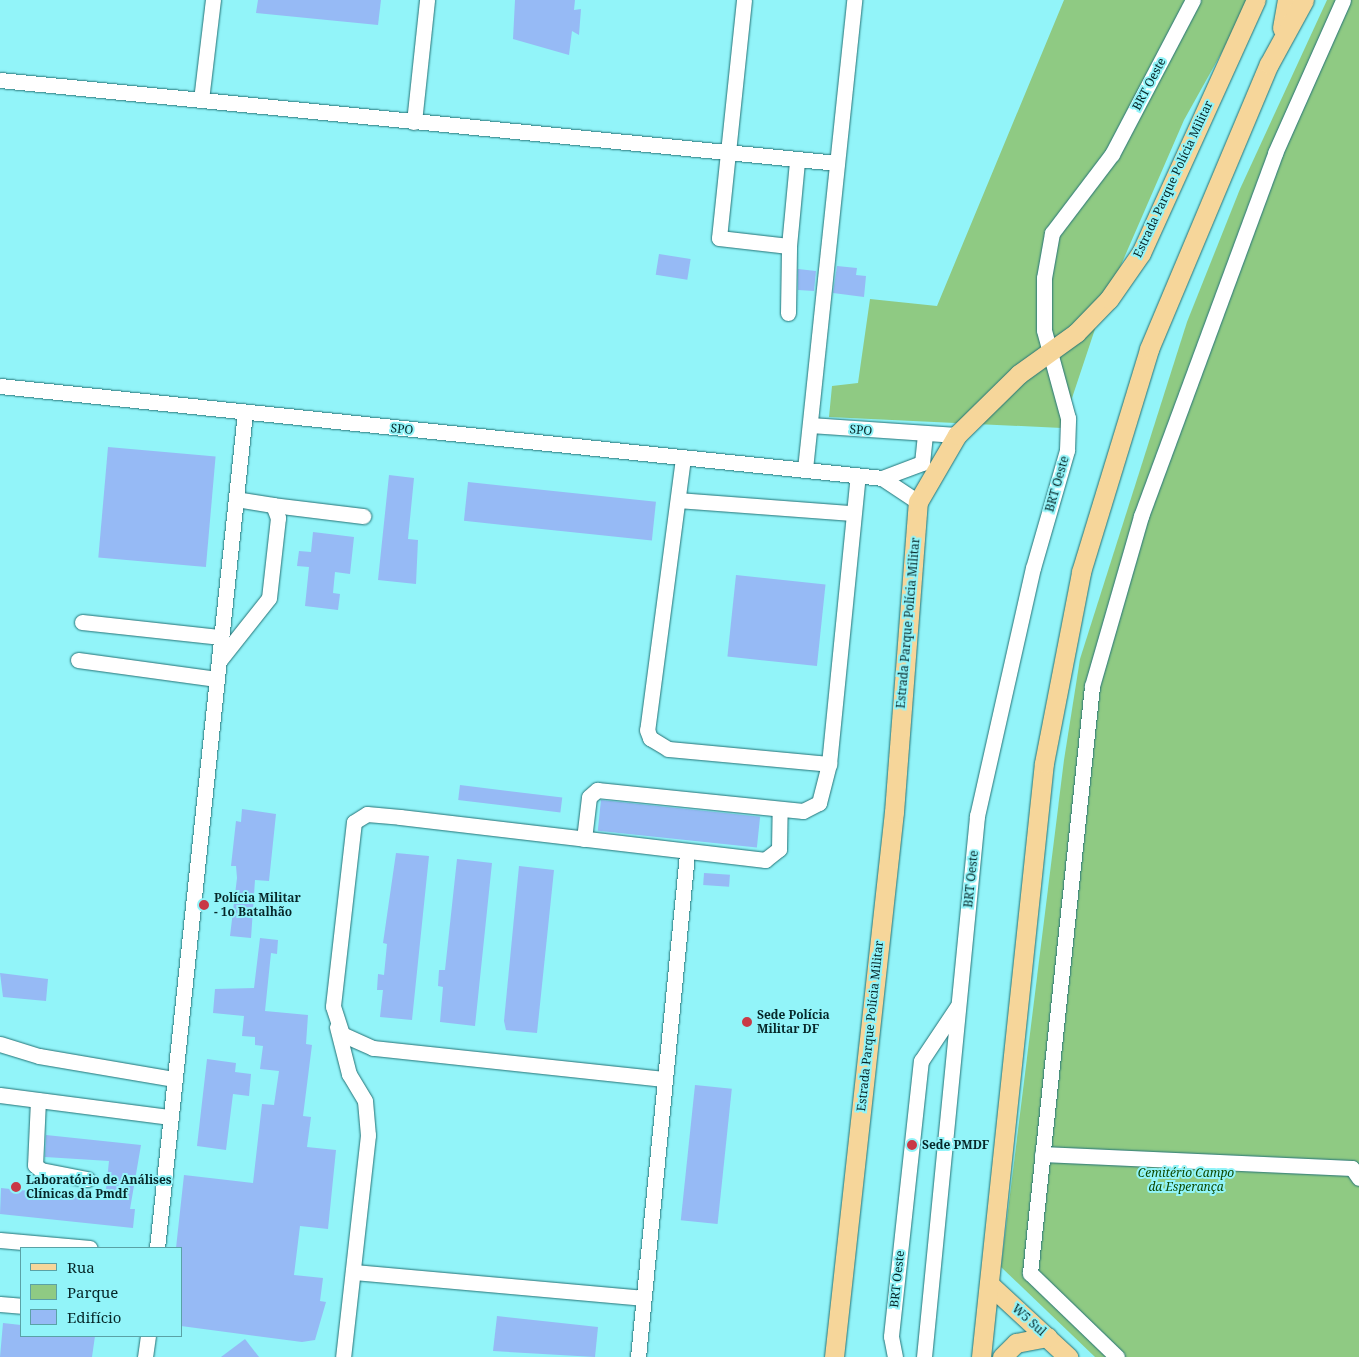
<!DOCTYPE html>
<html>
<head>
<meta charset="utf-8">
<style>
	body { margin:0 }
	#map { position:relative; width:1359px; height:1357px; overflow:hidden; background:#92f4f9; font-family:"Noto Serif",serif }
	div>[style] { position:absolute }
	[style*='--x'] { left:calc(var(--x)*1px); top:calc(var(--y)*1px); width:calc(var(--w)*1px); rotate:calc(var(--a)*1deg) }
	.green>* { inset:0; background:#8fca83 }
	.building>* { inset:0; background:#96baf5; transform-origin:0 0 }
	.roads { filter:drop-shadow(0 0 1px #247276) drop-shadow(0 0 1px #247276) }
	.minor>* { height:15px; margin:-7.5px; padding:0 7.5px; transform-origin:7.5px; border-radius:7.5px; background:#fff }
	.major>* { height:19px; margin:-9.5px; padding:0 9.5px; transform-origin:9.5px; border-radius:9.5px; background:#f6d69a }
	.dots>* { width:14px; height:14px; translate:-50% -50%; box-sizing:border-box; border:2px solid #92f4f9; border-radius:50% }
	span { translate:-50% -50%; white-space:nowrap; text-align:center; line-height:1.15; -webkit-text-stroke:4px #92f4f9; paint-order:stroke }
	.street-label { font-size:12px; color:#062729 }
	.poi-label { font-size:12px; color:#062729; font-weight:700 }
	.left { translate:0 -50%; text-align:left }
	.park-label { font-size:12px; color:#0d4900; font-style:italic }
	.legend { position:absolute; left:20px; top:1247px; width:162px; height:90px; box-sizing:border-box; background:#92f4f9; border:1px solid #5aa2a6; margin:0; padding:6px 9px; list-style:none; font-size:15px; color:#062729 }
	.legend li { display:flex; align-items:center; gap:10px; height:25px }
	.legend b { width:25px; border:1px solid #5aa2a6 }
</style>
</head>
<body>
<div id="map">
	<div class="green">
		<i style="clip-path:polygon(1064px 0,1251px 0,1184px 120px,1101px 311px,1062px 428px,829px 417px,832px 386px,858px 383px,870px 299px,937px 306px)"></i>
		<i style="clip-path:polygon(1327px 0,1359px 0,1359px 1357px,1095px 1357px,1001px 1267px,1064px 760px,1080px 659px,1187px 322px,1240px 189px)"></i>
	</div>
	<div class="building">
		<i style="clip-path:polygon(258px 0,381px 0,378px 25px,256px 13px)"></i>
		<i style="clip-path:polygon(515px 0,575px 0,574px 10px,581px 9px,579px 35px,572px 31px,569px 55px,513px 39px)"></i>
		<i style="left:659px;top:254px;width:32px;height:21px;rotate:9deg"></i>
		<i style="clip-path:polygon(837px 266px,857px 268px,856px 275px,866px 276px,864px 297px,833px 293px)"></i>
		<i style="clip-path:polygon(798px 269px,816px 271px,814px 291px,798px 290px)"></i>
		<i style="left:108px;top:447px;width:108px;height:111px;rotate:5deg"></i>
		<i style="clip-path:polygon(389px 475px,414px 478px,408px 539px,418px 540px,416px 584px,378px 580px)"></i>
		<i style="left:468px;top:482px;width:189px;height:39px;rotate:6deg"></i>
		<i style="clip-path:polygon(313px 532px,354px 537px,350px 574px,335px 572px,333px 593px,340px 594px,338px 610px,305px 606px,309px 567px,297px 566px,299px 551px,311px 552px)"></i>
		<i style="left:736px;top:575px;width:90px;height:82px;rotate:6deg"></i>
		<i style="left:460px;top:785px;width:103px;height:15px;rotate:7deg"></i>
		<i style="left:601px;top:800px;width:160px;height:31px;rotate:6deg"></i>
		<i style="clip-path:polygon(242px 809px,276px 814px,269px 881px,255px 880px,251px 938px,230px 936px,237px 878px,236px 866px,231px 866px,236px 821px,241px 822px)"></i>
		<i style="clip-path:polygon(396px 853px,429px 856px,412px 1020px,380px 1017px,383px 990px,377px 990px,378px 974px,384px 975px,387px 944px,383px 943px)"></i>
		<i style="clip-path:polygon(457px 859px,492px 863px,475px 1026px,440px 1022px,443px 987px,438px 986px,439px 970px,445px 970px)"></i>
		<i style="clip-path:polygon(519px 866px,554px 870px,537px 1033px,506px 1030px,504px 1021px)"></i>
		<i style="left:704px;top:873px;width:26px;height:12px;rotate:4deg"></i>
		<i style="clip-path:polygon(260px 938px,278px 940px,277px 954px,271px 953px,265px 1011px,308px 1015px,306px 1044px,312px 1045px,303px 1116px,311px 1117px,307px 1147px,336px 1150px,328px 1229px,300px 1226px,294px 1275px,323px 1278px,320px 1301px,326px 1302px,315px 1340px,302px 1342px,181px 1326px,181px 1248px,176px 1248px,184px 1175px,253px 1183px,262px 1104px,274px 1105px,279px 1071px,260px 1069px,263px 1046px,255px 1045px,255px 1037px,242px 1036px,244px 1016px,213px 1013px,215px 989px,254px 988px)"></i>
		<i style="clip-path:polygon(0 973px,48px 979px,46px 1001px,3px 997px)"></i>
		<i style="clip-path:polygon(207px 1059px,236px 1063px,235px 1072px,251px 1074px,249px 1096px,233px 1094px,226px 1150px,197px 1146px)"></i>
		<i style="left:695px;top:1085px;width:37px;height:136px;rotate:6deg"></i>
		<i style="clip-path:polygon(46px 1135px,141px 1145px,130px 1209px,135px 1209px,133px 1228px,0 1214px,1px 1188px,105px 1199px,109px 1161px,45px 1157px)"></i>
		<i style="clip-path:polygon(497px 1316px,598px 1327px,595px 1357px,493px 1351px)"></i>
		<i style="clip-path:polygon(3px 1323px,21px 1325px,21px 1336px,95px 1336px,92px 1357px,0 1357px)"></i>
		<i style="clip-path:polygon(245px 1339px,259px 1357px,221px 1357px)"></i>
	</div>
	<div class="roads">
		<div class="minor">
			<i style="--x:744;--y:0;--w:239;--a:96"></i>
			<i style="--x:719;--y:238;--w:70;--a:6.5"></i>
			<i style="--x:789;--y:246;--w:84;--a:-84.6"></i>
			<i style="--x:0;--y:80;--w:841;--a:5.66"></i>
			<i style="--x:201;--y:100;--w:101;--a:-83.2"></i>
			<i style="--x:414;--y:122;--w:123;--a:-83.9"></i>
			<i style="--x:788;--y:313;--w:67;--a:-89.1"></i>
			<i style="--x:0;--y:386;--w:887;--a:5.95"></i>
			<i style="--x:882;--y:478;--w:43;--a:33.7"></i>
			<i style="--x:810;--y:425;--w:147;--a:3.9"></i>
			<i style="--x:683;--y:458;--w:274;--a:97.5"></i>
			<i style="--x:647;--y:730;--w:9;--a:69"></i>
			<i style="--x:650;--y:738;--w:21;--a:31"></i>
			<i style="--x:668;--y:749;--w:162;--a:5.3"></i>
			<i style="--x:805;--y:469;--w:472;--a:-84"></i>
			<i style="--x:882;--y:478;--w:43;--a:-20.6"></i>
			<i style="--x:922;--y:463;--w:29;--a:-84"></i>
			<i style="--x:678;--y:500;--w:174;--a:4.3"></i>
			<i style="--x:273;--y:505;--w:91;--a:7"></i>
			<i style="--x:82;--y:622;--w:140;--a:6.2"></i>
			<i style="--x:78;--y:660;--w:140;--a:7.8"></i>
			<i style="--x:219;--y:661;--w:80;--a:-51.6"></i>
			<i style="--x:269;--y:598;--w:81;--a:-83.6"></i>
			<i style="--x:278;--y:518;--w:14;--a:-111"></i>
			<i style="--x:273;--y:505;--w:37;--a:-171"></i>
			<i style="--x:584;--y:839;--w:42;--a:-83.2"></i>
			<i style="--x:589;--y:797;--w:11;--a:-41"></i>
			<i style="--x:597;--y:790;--w:207;--a:5.8"></i>
			<i style="--x:803;--y:811;--w:18;--a:-27"></i>
			<i style="--x:819;--y:803;--w:40;--a:-75.6"></i>
			<i style="--x:829;--y:764;--w:289;--a:-84.3"></i>
			<i style="--x:337;--y:1027;--w:49;--a:75.7"></i>
			<i style="--x:349;--y:1074;--w:31;--a:59"></i>
			<i style="--x:365;--y:1101;--w:34;--a:85"></i>
			<i style="--x:368;--y:1135;--w:223;--a:96.4"></i>
			<i style="--x:0;--y:1044;--w:41;--a:17.1"></i>
			<i style="--x:39;--y:1056;--w:136;--a:9.7"></i>
			<i style="--x:664;--y:1079;--w:293;--a:-173.9"></i>
			<i style="--x:373;--y:1048;--w:34;--a:-156"></i>
			<i style="--x:342;--y:1034;--w:29;--a:-108"></i>
			<i style="--x:333;--y:1006;--w:185;--a:-83.5"></i>
			<i style="--x:354;--y:822;--w:15;--a:-32"></i>
			<i style="--x:367;--y:814;--w:33;--a:5"></i>
			<i style="--x:400;--y:817;--w:368;--a:6.7"></i>
			<i style="--x:765;--y:860;--w:18;--a:-38"></i>
			<i style="--x:779;--y:849;--w:39;--a:-89"></i>
			<i style="--x:0;--y:1095;--w:170;--a:7.4"></i>
			<i style="--x:38;--y:1100;--w:65;--a:92.6"></i>
			<i style="--x:35;--y:1165;--w:8;--a:40"></i>
			<i style="--x:41;--y:1170;--w:47;--a:11.1"></i>
			<i style="--x:1042;--y:1154;--w:310;--a:2.6"></i>
			<i style="--x:1352;--y:1168;--w:12;--a:55"></i>
			<i style="--x:0;--y:1240;--w:90;--a:5.1"></i>
			<i style="--x:157;--y:1248;--w:841;--a:-83.99"></i>
			<i style="--x:353;--y:1272;--w:291;--a:5.1"></i>
			<i style="--x:0;--y:1304;--w:21;--a:5"></i>
			<i style="--x:145;--y:1357;--w:21;--a:-82"></i>
			<i style="--x:638;--y:1357;--w:505;--a:-84.44"></i>
			<i style="--x:895;--y:1357;--w:21;--a:-101"></i>
			<i style="--x:891;--y:1336;--w:277;--a:-83.8"></i>
			<i style="--x:921;--y:1061;--w:65;--a:-56.3"></i>
			<i style="--x:924;--y:1357;--w:544;--a:-84.4"></i>
			<i style="--x:977;--y:816;--w:254;--a:-77.3"></i>
			<i style="--x:1033;--y:568;--w:123;--a:-73.9"></i>
			<i style="--x:1067;--y:450;--w:32;--a:-88"></i>
			<i style="--x:1068;--y:418;--w:91;--a:-105.3"></i>
			<i style="--x:1044;--y:330;--w:52;--a:-90"></i>
			<i style="--x:1044;--y:278;--w:46;--a:-79.9"></i>
			<i style="--x:1052;--y:233;--w:99;--a:-52.8"></i>
			<i style="--x:1112;--y:154;--w:174;--a:-62.3"></i>
			<i style="--x:1117;--y:1357;--w:121;--a:-136"></i>
			<i style="--x:1030;--y:1273;--w:590;--a:-83.97"></i>
			<i style="--x:1092;--y:686;--w:177;--a:-73.9"></i>
			<i style="--x:1141;--y:516;--w:387;--a:-69.7"></i>
			<i style="--x:1275;--y:153;--w:167;--a:-66"></i>
		</div>
		<div class="major">
			<i style="--x:1282;--y:28;--w:28;--a:-80"></i>
			<i style="--x:989;--y:1284;--w:108;--a:42.7"></i>
			<i style="--x:834;--y:1357;--w:548;--a:-83.72"></i>
			<i style="--x:894;--y:812;--w:311;--a:-85.6"></i>
			<i style="--x:918;--y:502;--w:78;--a:-59.8"></i>
			<i style="--x:957;--y:435;--w:87;--a:-44.5"></i>
			<i style="--x:1019;--y:374;--w:70;--a:-35.7"></i>
			<i style="--x:1076;--y:333;--w:47;--a:-45.9"></i>
			<i style="--x:1109;--y:299;--w:56;--a:-55.2"></i>
			<i style="--x:1141;--y:253;--w:278;--a:-65.6"></i>
			<i style="--x:981;--y:1357;--w:597;--a:-83.95"></i>
			<i style="--x:1044;--y:763;--w:195;--a:-79"></i>
			<i style="--x:1081;--y:572;--w:233;--a:-73"></i>
			<i style="--x:1149;--y:349;--w:309;--a:-67.2"></i>
			<i style="--x:1269;--y:64;--w:73;--a:-61.3"></i>
			<i style="--x:1002;--y:1357;--w:20;--a:-45"></i>
			<i style="--x:1016;--y:1343;--w:32;--a:-11"></i>
		</div>
	</div>
	<div class="dots">
		<i style="left:204px;top:905px;background:#c93946"></i>
		<i style="left:747px;top:1022px;background:#c93946"></i>
		<i style="left:912px;top:1145px;background:#c93946"></i>
		<i style="left:16px;top:1187px;background:#c93946"></i>
	</div>
	<div class="street-label">
		<span style="left:1149px;top:84px;rotate:-62deg">BRT Oeste</span>
		<span style="left:1173px;top:179px;rotate:-65deg">Estrada Parque Polícia Militar</span>
		<span style="left:402px;top:429px;rotate:6deg">SPO</span>
		<span style="left:861px;top:430px;rotate:5deg">SPO</span>
		<span style="left:1057px;top:484px;rotate:-74deg">BRT Oeste</span>
		<span style="left:908px;top:623px;rotate:-85deg">Estrada Parque Polícia Militar</span>
		<span style="left:971px;top:879px;rotate:-84deg">BRT Oeste</span>
		<span style="left:870px;top:1026px;rotate:-84deg">Estrada Parque Polícia Militar</span>
		<span style="left:897px;top:1279px;rotate:-84deg">BRT Oeste</span>
		<span style="left:1029px;top:1320px;rotate:42deg">W5 Sul</span>
	</div>
	<div class="poi-label">
		<span class="left" style="left:214px;top:905px">Polícia Militar<br>- 1o Batalhão</span>
		<span class="left" style="left:757px;top:1022px">Sede Polícia<br>Militar DF</span>
		<span class="left" style="left:922px;top:1145px">Sede PMDF</span>
		<span class="left" style="left:26px;top:1187px">Laboratório de Análises<br>Clínicas da Pmdf</span>
	</div>
	<div class="park-label">
		<span style="left:1186px;top:1180px">Cemitério Campo<br>da Esperança</span>
	</div>
	<ul class="legend">
	<li><b style="height:6px;background:#f6d69a"></b>Rua</li>
	<li><b style="height:14px;background:#8fca83"></b>Parque</li>
	<li><b style="height:14px;background:#96baf5"></b>Edifício</li>
	</ul>
</div>
</body>
</html>
